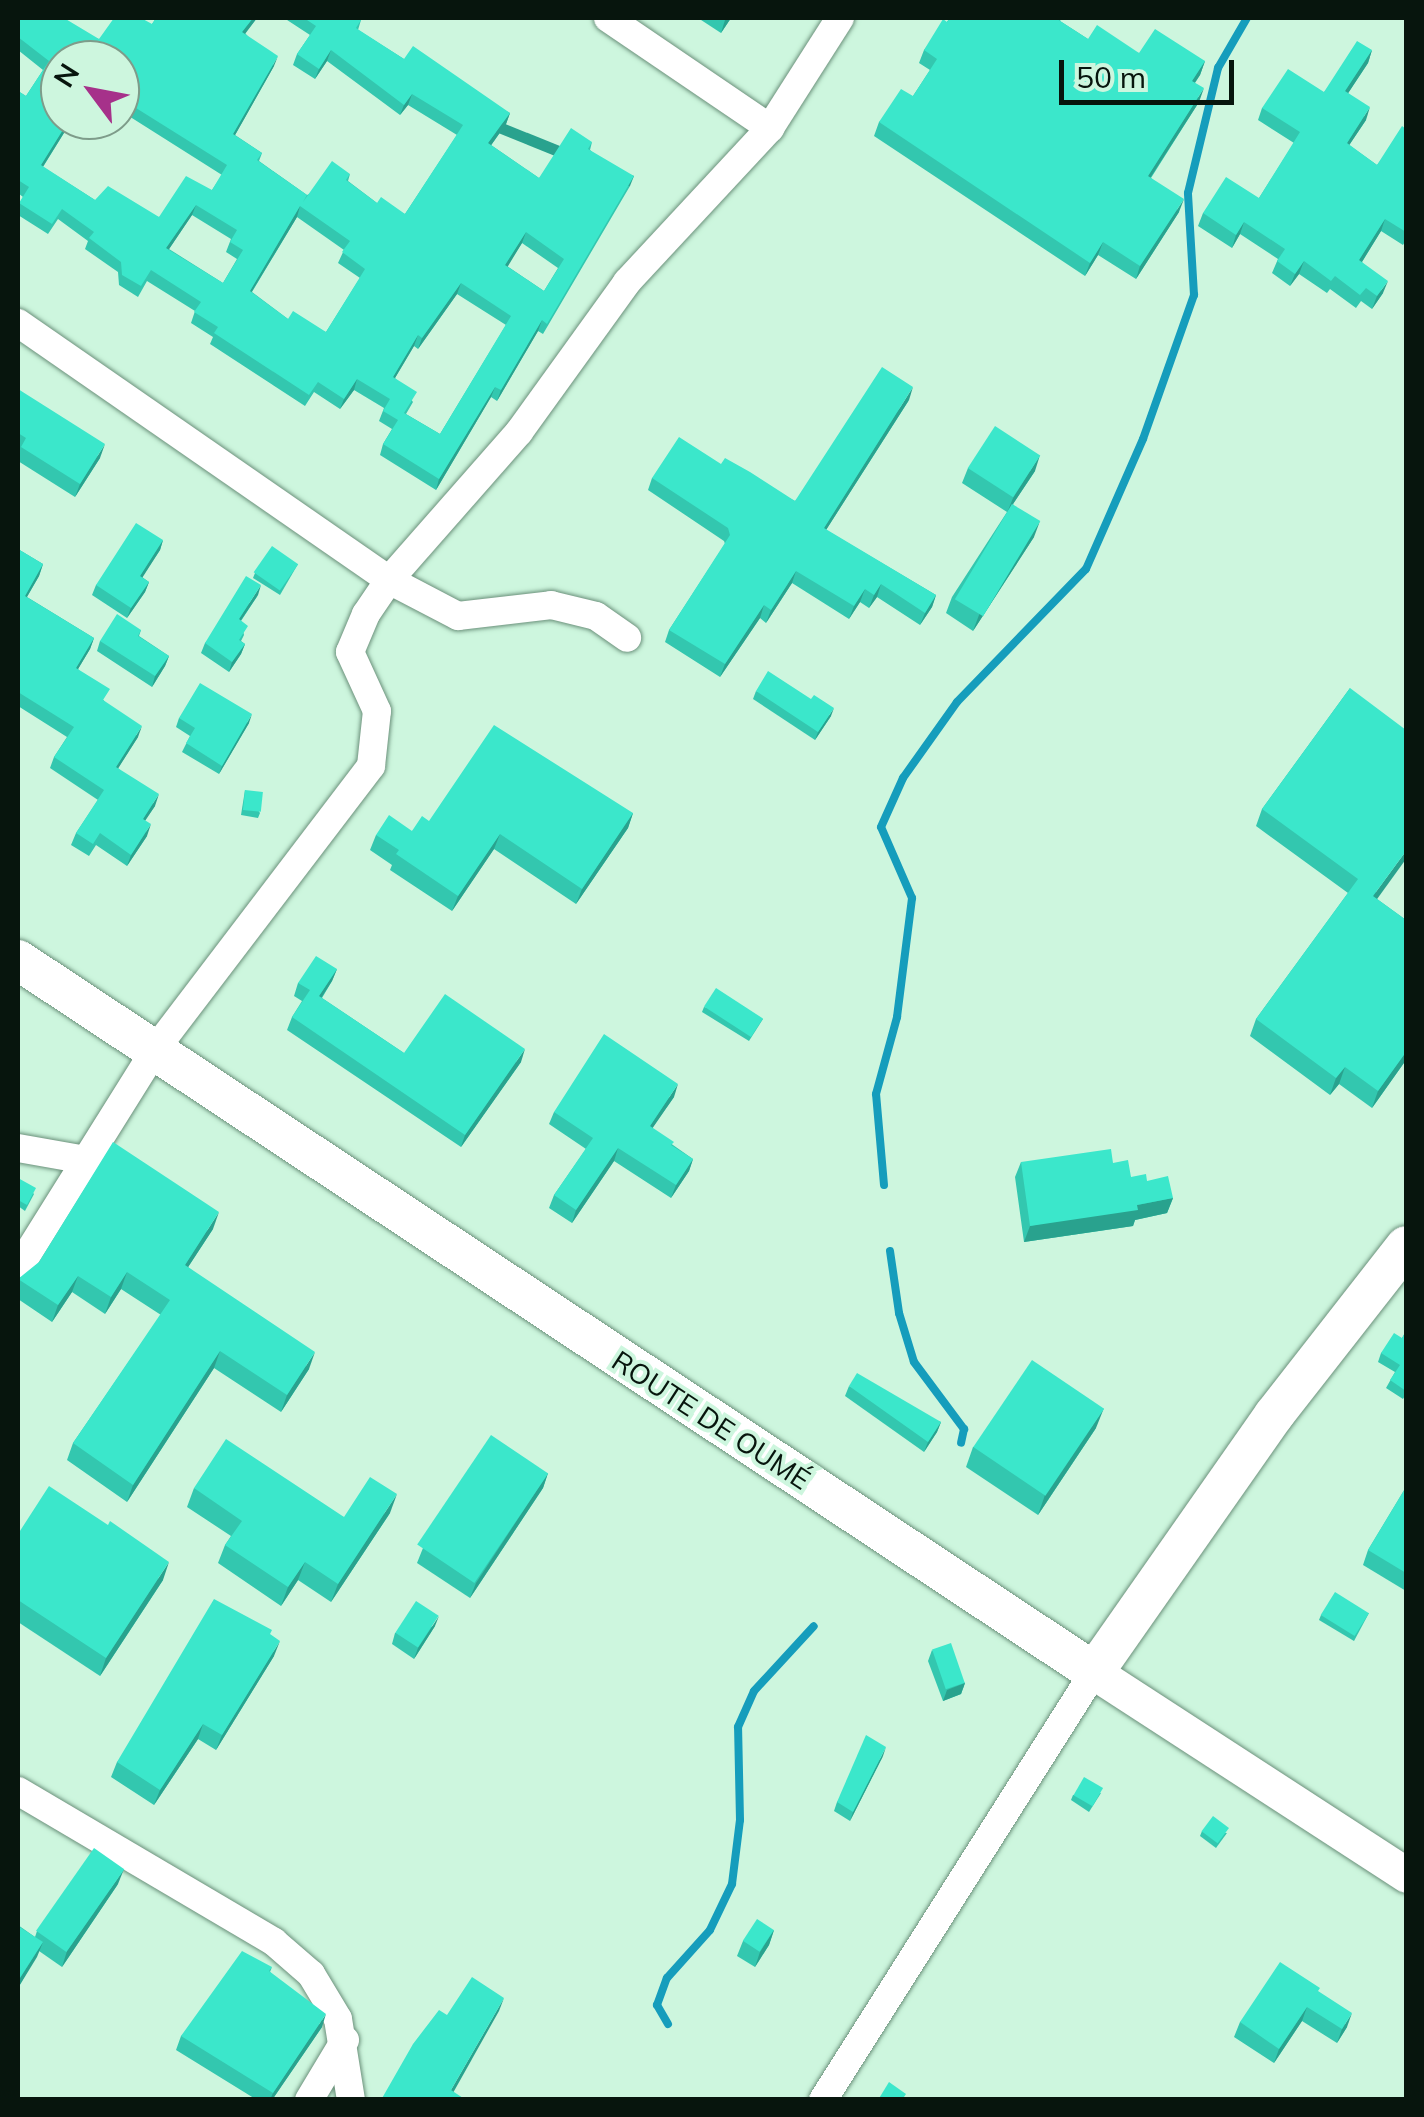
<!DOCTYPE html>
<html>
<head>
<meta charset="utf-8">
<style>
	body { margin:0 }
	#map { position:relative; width:1424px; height:2117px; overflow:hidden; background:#cdf6de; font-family:Mulish,sans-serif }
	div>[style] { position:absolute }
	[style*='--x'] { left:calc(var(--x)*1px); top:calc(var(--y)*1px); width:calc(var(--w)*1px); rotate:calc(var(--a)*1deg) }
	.stream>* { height:8px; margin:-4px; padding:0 4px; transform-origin:4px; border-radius:4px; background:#159dbc }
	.roads { filter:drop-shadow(0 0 2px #6b917b) drop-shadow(0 0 2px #6b917b) }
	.minor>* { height:28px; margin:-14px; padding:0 14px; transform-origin:14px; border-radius:14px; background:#fff }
	.tertiary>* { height:35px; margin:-17.5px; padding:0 17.5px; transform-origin:17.5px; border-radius:17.5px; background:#fff }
	.secondary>* { height:40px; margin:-20px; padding:0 20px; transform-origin:20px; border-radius:20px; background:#fff }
	.wall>* { inset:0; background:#33c7af }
	.shaded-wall>* { inset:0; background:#29a28e; transform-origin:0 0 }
	.building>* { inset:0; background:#3be7cb; transform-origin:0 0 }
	span { translate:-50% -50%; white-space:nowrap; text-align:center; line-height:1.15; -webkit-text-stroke:8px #cdf6de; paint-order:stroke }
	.street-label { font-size:28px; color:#07150d }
	.frame { position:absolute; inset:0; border:20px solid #07150d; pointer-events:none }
	.north { position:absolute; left:40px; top:40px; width:100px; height:100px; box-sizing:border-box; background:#cdf6de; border:2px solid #7e9c8a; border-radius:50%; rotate:302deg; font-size:28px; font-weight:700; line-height:40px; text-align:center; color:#07150d }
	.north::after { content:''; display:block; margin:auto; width:35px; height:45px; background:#a6318a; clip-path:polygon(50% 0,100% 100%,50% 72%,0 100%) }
	.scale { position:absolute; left:1059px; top:60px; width:175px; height:45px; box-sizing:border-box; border:5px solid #07150d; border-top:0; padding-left:12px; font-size:30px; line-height:35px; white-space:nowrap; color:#07150d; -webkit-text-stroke:8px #cdf6de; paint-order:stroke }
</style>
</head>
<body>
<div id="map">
	<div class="stream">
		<i style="--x:884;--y:1185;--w:91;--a:-95"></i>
		<i style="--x:876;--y:1094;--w:80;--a:-74.7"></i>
		<i style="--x:897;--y:1017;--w:120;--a:-82.8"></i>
		<i style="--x:912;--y:898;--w:77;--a:-113.6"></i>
		<i style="--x:881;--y:827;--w:54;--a:-65.8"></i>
		<i style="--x:903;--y:778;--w:93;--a:-54.6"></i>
		<i style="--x:957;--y:702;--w:185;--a:-45.9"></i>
		<i style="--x:1086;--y:569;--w:142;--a:-66.3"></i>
		<i style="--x:1143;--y:439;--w:153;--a:-70.5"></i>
		<i style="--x:1194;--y:295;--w:102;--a:-93.4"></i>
		<i style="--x:1188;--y:193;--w:129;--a:-76.5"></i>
		<i style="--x:1218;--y:68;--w:58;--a:-59.9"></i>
		<i style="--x:890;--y:1251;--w:63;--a:81.7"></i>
		<i style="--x:899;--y:1313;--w:51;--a:73"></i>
		<i style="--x:914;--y:1362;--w:84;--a:53.3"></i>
		<i style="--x:964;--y:1429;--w:14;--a:102"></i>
		<i style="--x:668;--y:2024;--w:22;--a:-120"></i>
		<i style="--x:657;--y:2005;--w:29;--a:-70"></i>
		<i style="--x:667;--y:1978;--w:64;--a:-48.1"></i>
		<i style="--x:710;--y:1930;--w:51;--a:-64.4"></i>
		<i style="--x:732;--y:1884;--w:64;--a:-82.9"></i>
		<i style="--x:740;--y:1820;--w:93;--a:-91.2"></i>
		<i style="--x:738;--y:1727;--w:39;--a:-66"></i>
		<i style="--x:754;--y:1691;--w:88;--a:-47.3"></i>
	</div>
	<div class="roads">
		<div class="minor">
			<i style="--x:608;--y:18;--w:196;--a:34.2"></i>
			<i style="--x:18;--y:323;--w:451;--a:34.7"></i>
			<i style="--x:389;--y:580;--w:78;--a:27.6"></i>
			<i style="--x:458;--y:616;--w:94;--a:-6.7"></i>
			<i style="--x:551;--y:605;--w:46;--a:13.7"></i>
			<i style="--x:596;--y:616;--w:38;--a:35"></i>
			<i style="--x:18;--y:1148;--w:69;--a:10"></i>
			<i style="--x:18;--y:1269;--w:257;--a:-58"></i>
			<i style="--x:154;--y:1051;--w:358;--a:-52.7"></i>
			<i style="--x:371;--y:766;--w:55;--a:-83.8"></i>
			<i style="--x:377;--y:711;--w:65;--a:-114.6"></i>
			<i style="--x:350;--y:652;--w:41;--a:-67.2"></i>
			<i style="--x:366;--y:614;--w:41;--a:-55.9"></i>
			<i style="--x:389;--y:580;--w:197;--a:-48.7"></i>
			<i style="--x:519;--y:432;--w:185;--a:-54.2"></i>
			<i style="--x:627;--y:282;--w:210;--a:-47.1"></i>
			<i style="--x:770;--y:128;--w:130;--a:-57.5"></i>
			<i style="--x:18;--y:1791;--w:297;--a:30.5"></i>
			<i style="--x:274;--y:1942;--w:49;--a:40.9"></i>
			<i style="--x:311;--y:1974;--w:52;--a:59"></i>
			<i style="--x:338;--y:2019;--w:82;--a:80.9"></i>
			<i style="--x:309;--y:2100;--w:70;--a:-59"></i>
			<i style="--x:823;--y:2100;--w:507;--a:-57.66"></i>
		</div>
		<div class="tertiary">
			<i style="--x:1094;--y:1672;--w:372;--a:33"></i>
		</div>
		<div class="secondary">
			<i style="--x:18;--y:960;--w:1290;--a:33.49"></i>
			<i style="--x:1094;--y:1672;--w:314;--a:-55"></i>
			<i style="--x:1274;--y:1415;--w:214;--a:-52"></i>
		</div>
	</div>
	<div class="wall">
		<i style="clip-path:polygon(evenodd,18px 18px,99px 39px,152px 24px,156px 18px,257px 18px,245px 33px,274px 66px,235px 135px,262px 153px,259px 161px,307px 195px,350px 174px,348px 181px,377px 203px,405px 214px,457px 135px,408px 105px,400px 115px,327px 61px,315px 79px,293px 65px,297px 54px,310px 35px,284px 18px,357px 18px,361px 20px,358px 30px,404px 59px,510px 113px,506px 124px,491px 145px,539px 178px,592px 142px,590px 150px,630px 186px,543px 334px,538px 331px,497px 401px,491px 397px,436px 490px,380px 455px,383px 444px,392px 429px,379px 421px,384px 408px,354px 390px,340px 409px,314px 392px,305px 406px,210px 344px,213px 337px,191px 323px,195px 311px,147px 281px,138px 297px,119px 285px,118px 272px,85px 249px,88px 241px,58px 219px,48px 234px,18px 215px,18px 207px,23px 197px,18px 193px,18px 91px,26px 96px,43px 70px,18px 50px,18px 18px,60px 60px,120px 60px,120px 102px,126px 107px,124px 113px,222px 175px,212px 190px,159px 217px,95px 200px,43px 167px,72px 120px,60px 120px,60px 60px,18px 18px,192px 215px,231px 239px,226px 252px,237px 259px,223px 283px,169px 249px,192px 215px,18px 18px,297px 217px,344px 250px,338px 263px,360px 278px,326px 332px,288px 319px,252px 292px,297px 217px,18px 18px,522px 243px,558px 268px,544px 291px,507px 266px,522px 243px,18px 18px,457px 294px,506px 325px,440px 434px,406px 414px,413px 402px,395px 378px,414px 346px,418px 349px,457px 294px)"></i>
		<i style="clip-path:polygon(698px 18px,731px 18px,721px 33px)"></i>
		<i style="clip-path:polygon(950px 18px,1062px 18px,1060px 21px,1088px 39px,1139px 53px,1205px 61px,1200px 75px,1195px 83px,1199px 102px,1151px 178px,1179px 212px,1136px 279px,1098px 255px,1085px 276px,874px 136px,879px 122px,913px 96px,930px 70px,919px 63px,924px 50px)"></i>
		<i style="clip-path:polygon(1372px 50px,1368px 63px,1348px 93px,1366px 120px,1349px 145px,1377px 165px,1406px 129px,1406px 240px,1403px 245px,1381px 231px,1362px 262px,1383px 293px,1372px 309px,1361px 301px,1356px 308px,1330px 289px,1327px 293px,1299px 274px,1290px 286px,1272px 273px,1278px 259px,1240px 234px,1232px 248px,1198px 226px,1203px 213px,1259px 198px,1294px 143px,1258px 120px,1262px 108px,1324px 92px)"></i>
		<i style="clip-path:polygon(18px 389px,100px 458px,75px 497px,18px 461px,19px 451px,18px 450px)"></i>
		<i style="clip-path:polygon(909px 400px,826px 530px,936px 595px,932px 607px,920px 625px,877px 597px,869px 608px,860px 602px,849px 619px,792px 583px,766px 623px,760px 618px,720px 677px,665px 642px,669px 630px,725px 544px,724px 541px,648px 490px,652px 478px,721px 464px,795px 501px)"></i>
		<i style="clip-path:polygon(968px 468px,1035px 471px,1013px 504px,1034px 537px,973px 631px,946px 613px,952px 597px,1007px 512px,962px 483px)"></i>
		<i style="clip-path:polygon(163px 540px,160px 550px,142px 577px,149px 582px,145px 592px,127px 618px,92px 595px,96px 585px)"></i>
		<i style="clip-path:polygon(18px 549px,43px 564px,39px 576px,27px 597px,94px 638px,90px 649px,78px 669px,105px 702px,138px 737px,118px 768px,155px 806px,145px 820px,147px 836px,127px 866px,96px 845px,89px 856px,71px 845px,76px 833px,98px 800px,50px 768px,54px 757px,67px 737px,18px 706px)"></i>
		<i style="clip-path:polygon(298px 564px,280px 595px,253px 578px,255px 573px)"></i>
		<i style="clip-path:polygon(258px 595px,241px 621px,244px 635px,241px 641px,245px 644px,241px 654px,229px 672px,201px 653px,205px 643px)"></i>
		<i style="clip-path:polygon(141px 630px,139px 636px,169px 656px,165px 666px,152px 687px,97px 651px,100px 641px)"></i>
		<i style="clip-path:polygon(1350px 688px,1377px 899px,1406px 920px,1406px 1060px,1372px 1108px,1339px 1084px,1330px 1095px,1250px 1036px,1256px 1019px,1348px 893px,1256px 826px,1262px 809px)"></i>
		<i style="clip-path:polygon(756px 691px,831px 716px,815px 740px,753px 699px)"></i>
		<i style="clip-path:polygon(179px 718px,249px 723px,219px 774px,182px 752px,190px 736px,176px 727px)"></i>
		<i style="clip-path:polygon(245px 790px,260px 813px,258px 818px,241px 815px)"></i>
		<i style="clip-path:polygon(633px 813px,628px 828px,576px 904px,494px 849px,452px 911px,390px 870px,392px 865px,370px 850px,376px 835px,412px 831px,429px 821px)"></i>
		<i style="clip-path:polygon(337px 969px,332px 981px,322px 998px,404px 1053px,521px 1062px,461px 1147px,287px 1030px,292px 1017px,302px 1001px,294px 996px,298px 983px)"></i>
		<i style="clip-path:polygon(704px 1007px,763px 1019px,749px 1041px,702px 1012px)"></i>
		<i style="clip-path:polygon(674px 1097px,652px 1128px,673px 1145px,693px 1159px,689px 1171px,671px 1198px,614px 1161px,572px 1223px,549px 1208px,554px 1195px,586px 1149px,549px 1124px,554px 1112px)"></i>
		<i style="clip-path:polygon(1021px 1162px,1113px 1163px,1131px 1177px,1147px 1181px,1173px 1198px,1167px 1213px,1135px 1220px,1133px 1226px,1024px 1242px,1015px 1177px)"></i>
		<i style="clip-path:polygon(18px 1178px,34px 1194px,25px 1211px,18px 1206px)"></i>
		<i style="clip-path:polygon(213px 1229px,188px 1267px,309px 1369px,281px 1412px,214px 1368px,127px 1502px,67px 1460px,73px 1443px,161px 1315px,121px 1289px,105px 1314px,72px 1292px,52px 1322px,18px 1299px,18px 1278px)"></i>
		<i style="clip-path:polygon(1406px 1331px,1406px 1394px,1403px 1399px,1386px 1388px,1395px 1372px,1378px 1362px,1381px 1353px,1402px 1338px)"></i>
		<i style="clip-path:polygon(849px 1386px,941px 1422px,937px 1432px,924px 1452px,845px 1396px)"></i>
		<i style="clip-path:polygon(1096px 1428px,1038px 1515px,966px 1467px,973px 1447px)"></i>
		<i style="clip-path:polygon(548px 1473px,543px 1488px,470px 1598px,417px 1563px,423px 1548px)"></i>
		<i style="clip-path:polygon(1406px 1487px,1406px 1591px,1363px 1565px,1368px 1550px)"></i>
		<i style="clip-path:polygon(194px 1488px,344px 1517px,390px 1513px,331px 1602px,298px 1580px,281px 1606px,218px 1563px,225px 1545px,231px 1536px,187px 1507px)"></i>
		<i style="clip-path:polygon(18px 1534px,163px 1580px,100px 1676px,18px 1622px)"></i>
		<i style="clip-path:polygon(1369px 1613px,1354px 1641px,1319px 1620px,1321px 1615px)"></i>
		<i style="clip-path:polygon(435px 1626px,414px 1659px,392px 1644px,395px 1633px)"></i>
		<i style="clip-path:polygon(271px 1635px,274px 1656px,216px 1750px,198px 1739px,154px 1805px,111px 1777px,117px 1762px)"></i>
		<i style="clip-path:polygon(932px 1650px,965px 1683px,961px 1694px,943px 1701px,928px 1661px)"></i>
		<i style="clip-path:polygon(883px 1756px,850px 1821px,834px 1811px,837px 1802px)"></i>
		<i style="clip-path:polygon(1101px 1793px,1089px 1812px,1071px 1800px,1073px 1795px)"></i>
		<i style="clip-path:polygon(1202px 1831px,1227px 1833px,1216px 1848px,1200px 1836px)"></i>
		<i style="clip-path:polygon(118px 1884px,62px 1967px,39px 1951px,18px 1988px,18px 1925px,35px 1937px,37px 1931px)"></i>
		<i style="clip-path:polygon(774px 1930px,769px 1945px,755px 1967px,737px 1956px,743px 1941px)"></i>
		<i style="clip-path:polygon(272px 1967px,270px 1972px,322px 2027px,272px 2100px,257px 2100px,176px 2050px,181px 2036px)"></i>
		<i style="clip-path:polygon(1319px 1992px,1347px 2027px,1337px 2043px,1302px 2021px,1274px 2063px,1234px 2037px,1240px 2022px)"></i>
	</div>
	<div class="shaded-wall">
		<i style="clip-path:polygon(253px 18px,257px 18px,239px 42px,242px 32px)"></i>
		<i style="clip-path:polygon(727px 18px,731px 18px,721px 33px,725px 20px)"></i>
		<i style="clip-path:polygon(331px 50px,327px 61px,315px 79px,319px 69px)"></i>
		<i style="clip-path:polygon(1372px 50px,1368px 63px,1341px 104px,1345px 91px)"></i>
		<i style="clip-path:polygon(278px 56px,274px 66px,230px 144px,233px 134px)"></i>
		<i style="clip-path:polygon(1205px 61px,1200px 75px,1187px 94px,1192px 81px)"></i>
		<i style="clip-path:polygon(1204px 88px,1199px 102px,1143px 189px,1148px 176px)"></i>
		<i style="clip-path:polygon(412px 94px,408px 105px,400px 115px,404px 105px)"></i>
		<i style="clip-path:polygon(1370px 107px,1366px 120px,1342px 156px,1347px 143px)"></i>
		<i style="clip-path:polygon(510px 113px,506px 124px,485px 154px,488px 143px)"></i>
		<i style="clip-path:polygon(69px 120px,72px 120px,37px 176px,41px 165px)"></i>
		<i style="left:634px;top:176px;width:11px;height:172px;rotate:112deg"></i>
		<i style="clip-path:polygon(1184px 199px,1179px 212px,1136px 279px,1140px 266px)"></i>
		<i style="clip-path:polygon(196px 205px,192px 215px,163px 258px,166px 248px)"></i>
		<i style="clip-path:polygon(300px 206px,297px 217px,246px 301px,250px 291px)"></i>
		<i style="clip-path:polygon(1385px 219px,1381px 231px,1355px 273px,1359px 260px)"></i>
		<i style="clip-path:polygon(1244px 222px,1240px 234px,1232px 248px,1236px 235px)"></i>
		<i style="clip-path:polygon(526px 232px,522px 243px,502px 276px,505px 265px)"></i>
		<i style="clip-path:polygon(1103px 242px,1098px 255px,1085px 276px,1090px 263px)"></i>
		<i style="clip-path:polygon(1304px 261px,1299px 274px,1290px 286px,1295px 274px)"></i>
		<i style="clip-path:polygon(1388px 281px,1383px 293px,1372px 309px,1377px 296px)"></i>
		<i style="clip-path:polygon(461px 283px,457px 294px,418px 349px,422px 338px)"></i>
		<i style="clip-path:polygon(542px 320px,538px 331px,497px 401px,501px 390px)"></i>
		<i style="clip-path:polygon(418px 335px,414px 346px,389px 388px,393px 377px)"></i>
		<i style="clip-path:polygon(357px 379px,354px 390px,340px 409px,344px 399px)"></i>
		<i style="clip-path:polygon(495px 387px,491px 397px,436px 490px,439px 479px)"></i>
		<i style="clip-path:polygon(913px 387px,909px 400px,819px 541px,824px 528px)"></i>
		<i style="clip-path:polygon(105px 444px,100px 458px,75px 497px,80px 484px)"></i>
		<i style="clip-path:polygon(1040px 455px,1035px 471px,1007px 513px,1013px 498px)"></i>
		<i style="clip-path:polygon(1040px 521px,1034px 537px,973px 631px,979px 615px)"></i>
		<i style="clip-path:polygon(163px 540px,160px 550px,137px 586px,140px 576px)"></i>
		<i style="clip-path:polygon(43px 564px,39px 576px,21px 607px,25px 596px)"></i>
		<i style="clip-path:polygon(796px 571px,792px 583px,766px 623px,771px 610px)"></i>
		<i style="clip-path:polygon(149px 582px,145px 592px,127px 618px,131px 608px)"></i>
		<i style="clip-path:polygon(881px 584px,877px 597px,869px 608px,874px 595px)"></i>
		<i style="clip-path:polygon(261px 585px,258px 595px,235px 629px,239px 619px)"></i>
		<i style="clip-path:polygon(865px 589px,860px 602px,849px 619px,854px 606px)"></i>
		<i style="clip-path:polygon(936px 595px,932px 607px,920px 625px,925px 613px)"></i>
		<i style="clip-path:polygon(764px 605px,760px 618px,720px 677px,725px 664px)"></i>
		<i style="clip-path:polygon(94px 638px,90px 649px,72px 679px,76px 668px)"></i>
		<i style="clip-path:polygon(245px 644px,241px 654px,229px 672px,232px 662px)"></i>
		<i style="clip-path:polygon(169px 656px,165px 666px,152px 687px,155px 676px)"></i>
		<i style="clip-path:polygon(834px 708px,831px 716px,815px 740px,818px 732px)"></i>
		<i style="clip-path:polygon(252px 714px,249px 723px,219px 774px,222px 766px)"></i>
		<i style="clip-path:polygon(142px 726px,138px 737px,112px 778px,116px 767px)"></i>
		<i style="clip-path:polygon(159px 794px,155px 806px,139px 830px,143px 819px)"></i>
		<i style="clip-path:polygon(633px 813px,628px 828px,576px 904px,582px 889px)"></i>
		<i style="clip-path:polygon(151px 824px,147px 836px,127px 866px,131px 855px)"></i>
		<i style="clip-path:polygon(500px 834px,494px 849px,452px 911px,458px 896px)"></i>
		<i style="clip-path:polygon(1406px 851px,1406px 859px,1367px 913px,1373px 896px)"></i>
		<i style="clip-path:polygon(337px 969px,332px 981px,314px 1009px,319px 996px)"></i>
		<i style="clip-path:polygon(525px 1049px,521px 1062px,461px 1147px,465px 1135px)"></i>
		<i style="clip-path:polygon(1406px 1052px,1406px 1060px,1372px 1108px,1378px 1091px)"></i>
		<i style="clip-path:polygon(1345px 1067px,1339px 1084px,1330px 1095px,1336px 1078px)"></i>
		<i style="clip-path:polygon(678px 1084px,674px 1097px,645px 1139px,650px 1126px)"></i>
		<i style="clip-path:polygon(618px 1148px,614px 1161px,572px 1223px,576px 1210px)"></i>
		<i style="clip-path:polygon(693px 1159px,689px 1171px,671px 1198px,676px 1185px)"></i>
		<i style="clip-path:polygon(1173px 1198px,1167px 1213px,1135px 1220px,1133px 1226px,1024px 1242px,1030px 1226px)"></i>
		<i style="clip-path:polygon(219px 1212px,213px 1229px,179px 1281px,185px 1265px)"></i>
		<i style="clip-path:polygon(127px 1272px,121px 1289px,105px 1314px,111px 1297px)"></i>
		<i style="clip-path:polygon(78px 1276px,72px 1292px,52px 1322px,58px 1305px)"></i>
		<i style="clip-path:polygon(220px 1351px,214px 1368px,127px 1502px,133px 1485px)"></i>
		<i style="clip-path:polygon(315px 1352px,309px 1369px,281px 1412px,287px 1395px)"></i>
		<i style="clip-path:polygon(1104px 1408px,1096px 1428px,1038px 1515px,1045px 1495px)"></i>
		<i style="clip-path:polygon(941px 1422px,937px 1432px,924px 1452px,928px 1442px)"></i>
		<i style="clip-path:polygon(548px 1473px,543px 1488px,470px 1598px,476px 1583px)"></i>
		<i style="clip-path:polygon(397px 1494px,390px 1513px,331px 1602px,338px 1584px)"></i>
		<i style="clip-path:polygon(169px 1562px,163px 1580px,100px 1676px,106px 1658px)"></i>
		<i style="clip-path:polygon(305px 1562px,298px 1580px,281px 1606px,288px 1587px)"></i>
		<i style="clip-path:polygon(439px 1616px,435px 1626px,414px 1659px,418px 1648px)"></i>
		<i style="clip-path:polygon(280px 1641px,274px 1656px,216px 1750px,222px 1735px)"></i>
		<i style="clip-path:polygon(965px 1683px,961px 1694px,943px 1701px,947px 1690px)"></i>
		<i style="clip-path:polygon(203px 1724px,198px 1739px,154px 1805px,160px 1790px)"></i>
		<i style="clip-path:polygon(886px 1747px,883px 1756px,850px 1821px,853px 1812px)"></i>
		<i style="clip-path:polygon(124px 1869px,118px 1884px,62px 1967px,67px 1951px)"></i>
		<i style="clip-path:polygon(774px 1930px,769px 1945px,755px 1967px,760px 1952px)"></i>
		<i style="clip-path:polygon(43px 1942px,37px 1957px,18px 1988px,18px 1981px)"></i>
		<i style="clip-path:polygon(504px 1998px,499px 2011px,449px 2100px,451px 2090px)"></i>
		<i style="clip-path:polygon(1307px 2007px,1302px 2021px,1274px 2063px,1279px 2049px)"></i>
		<i style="clip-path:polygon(1352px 2013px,1347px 2027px,1337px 2043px,1342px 2029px)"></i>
		<i style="clip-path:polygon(326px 2014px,322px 2027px,272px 2100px,270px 2100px,273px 2093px)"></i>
	</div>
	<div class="building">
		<i style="clip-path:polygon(evenodd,18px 18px,64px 18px,99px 39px,114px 18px,141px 18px,152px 24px,156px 18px,253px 18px,242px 32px,278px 56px,233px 134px,262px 153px,257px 160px,307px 195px,303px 202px,332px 161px,350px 174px,346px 180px,377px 203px,381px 197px,405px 214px,463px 125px,412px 94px,404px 105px,331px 50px,319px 69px,297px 54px,316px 26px,304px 18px,357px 18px,361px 20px,356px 28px,404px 59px,413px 46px,510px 113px,488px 143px,539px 178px,571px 128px,592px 142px,588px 149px,634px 176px,547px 324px,542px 320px,501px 390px,495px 387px,439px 479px,383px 444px,398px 420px,383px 411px,390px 399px,357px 379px,344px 399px,318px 382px,309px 395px,214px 333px,218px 327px,194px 312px,201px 302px,151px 270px,141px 286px,122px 275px,121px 262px,89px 238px,94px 232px,62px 209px,52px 224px,19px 203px,29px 187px,18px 180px,18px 91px,26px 96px,49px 61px,18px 37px,18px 18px,60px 60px,120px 60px,120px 89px,131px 97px,128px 103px,227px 165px,212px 190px,186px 176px,159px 217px,108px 186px,95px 200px,41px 165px,69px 120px,60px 120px,60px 60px,18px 18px,196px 205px,237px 230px,230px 242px,243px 250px,223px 283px,166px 248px,196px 205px,18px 18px,300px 206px,350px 241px,342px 252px,365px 269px,326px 332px,293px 311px,288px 319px,250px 291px,300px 206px,18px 18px,526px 232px,564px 259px,544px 291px,505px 265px,526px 232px,18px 18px,461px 283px,511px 316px,440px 434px,404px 413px,417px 392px,393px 377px,418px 335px,422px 338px,461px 283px)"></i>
		<i style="clip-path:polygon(950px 18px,1058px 18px,1057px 19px,1088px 39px,1097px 25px,1139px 53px,1155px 29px,1205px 61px,1192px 81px,1204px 88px,1148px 176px,1184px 199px,1140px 266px,1103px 242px,1090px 263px,879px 122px,901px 89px,913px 96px,937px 59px,924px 50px,943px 19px,947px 22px)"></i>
		<i style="clip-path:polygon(1357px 41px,1372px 50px,1345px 91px,1370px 107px,1347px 143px,1377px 165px,1402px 126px,1406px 129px,1406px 232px,1385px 219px,1359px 260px,1388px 281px,1377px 296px,1366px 288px,1360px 295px,1335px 276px,1331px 281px,1304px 261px,1295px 274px,1277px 261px,1285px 249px,1244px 222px,1236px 235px,1203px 213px,1226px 177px,1259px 198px,1300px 132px,1262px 108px,1288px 69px,1324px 92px)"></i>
		<i style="clip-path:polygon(882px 367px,913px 387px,824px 528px,936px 595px,925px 613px,881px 584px,874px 595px,865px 589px,854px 606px,796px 571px,771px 610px,764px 605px,725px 664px,669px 630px,730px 535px,728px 528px,652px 478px,679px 437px,721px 464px,725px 458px,750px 472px,795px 501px)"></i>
		<i style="clip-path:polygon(18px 389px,105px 444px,80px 484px,21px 447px,26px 438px,18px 433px)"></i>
		<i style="left:995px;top:426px;width:54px;height:50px;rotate:33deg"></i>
		<i style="left:1012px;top:504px;width:33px;height:111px;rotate:31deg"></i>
		<i style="clip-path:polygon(136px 523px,163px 540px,140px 576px,149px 582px,131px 608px,96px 585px)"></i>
		<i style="left:272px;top:546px;width:32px;height:32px;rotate:35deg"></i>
		<i style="clip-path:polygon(18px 549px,43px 564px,25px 596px,94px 638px,76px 668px,110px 689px,103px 700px,142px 726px,116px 767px,159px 794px,143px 819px,151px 824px,131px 855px,100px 833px,93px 844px,76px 833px,104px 790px,54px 757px,74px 727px,18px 692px)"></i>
		<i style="clip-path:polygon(246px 576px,261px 585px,239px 619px,248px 626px,239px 640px,245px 644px,232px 662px,205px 643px)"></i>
		<i style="clip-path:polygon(117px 614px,141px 630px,138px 636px,169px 656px,155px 676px,100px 641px)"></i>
		<i style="clip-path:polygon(768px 671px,811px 699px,814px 695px,834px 708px,818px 732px,756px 691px)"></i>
		<i style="clip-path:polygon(200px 683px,252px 714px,222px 766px,186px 743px,195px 728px,179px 718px)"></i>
		<i style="clip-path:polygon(1350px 688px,1406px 730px,1406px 851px,1373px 896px,1406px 920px,1406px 1052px,1378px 1091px,1345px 1067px,1336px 1078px,1256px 1019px,1358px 879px,1262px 809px)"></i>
		<i style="clip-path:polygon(494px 725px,633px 813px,582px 889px,500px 834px,458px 896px,396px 854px,399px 850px,376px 835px,389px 815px,412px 831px,422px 816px,429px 821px)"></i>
		<i style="left:245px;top:790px;width:18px;height:20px;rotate:6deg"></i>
		<i style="clip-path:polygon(316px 956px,337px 969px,319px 996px,404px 1053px,445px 994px,525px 1049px,465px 1135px,292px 1017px,310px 990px,298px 983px)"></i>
		<i style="left:716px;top:988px;width:56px;height:22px;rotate:33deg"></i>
		<i style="clip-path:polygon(604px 1034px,678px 1084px,650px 1126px,674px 1142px,671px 1145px,693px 1159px,676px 1185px,618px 1148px,576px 1210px,554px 1195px,593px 1138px,554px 1112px)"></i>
		<i style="clip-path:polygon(113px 1142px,219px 1212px,185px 1265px,315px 1352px,287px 1395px,220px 1351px,133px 1485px,73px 1443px,170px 1300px,127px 1272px,111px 1297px,78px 1276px,58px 1305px,18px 1279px,39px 1262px)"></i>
		<i style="clip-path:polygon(1111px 1149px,1113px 1163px,1128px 1160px,1131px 1177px,1146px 1174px,1147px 1181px,1168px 1176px,1173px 1198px,1137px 1205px,1138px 1210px,1030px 1226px,1021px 1162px)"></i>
		<i style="clip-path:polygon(18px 1178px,36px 1188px,27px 1205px,18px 1200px)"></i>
		<i style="clip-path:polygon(1406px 1331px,1406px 1391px,1390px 1380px,1400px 1365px,1381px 1353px,1394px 1333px,1402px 1338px)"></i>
		<i style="left:1032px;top:1360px;width:87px;height:105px;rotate:34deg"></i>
		<i style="clip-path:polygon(857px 1373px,941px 1422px,928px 1442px,849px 1386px)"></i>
		<i style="left:491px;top:1435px;width:69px;height:132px;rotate:34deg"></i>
		<i style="clip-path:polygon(226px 1439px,344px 1517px,370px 1477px,397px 1494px,338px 1584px,305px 1562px,288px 1587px,225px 1545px,242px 1521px,194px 1488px)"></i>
		<i style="clip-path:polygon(49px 1486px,108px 1525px,110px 1521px,169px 1562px,106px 1658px,18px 1600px,18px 1534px)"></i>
		<i style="clip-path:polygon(1406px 1487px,1406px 1573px,1368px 1550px)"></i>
		<i style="left:1335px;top:1592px;width:40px;height:27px;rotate:32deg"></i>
		<i style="clip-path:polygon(214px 1599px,272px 1630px,270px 1634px,280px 1641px,222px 1735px,203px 1724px,160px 1790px,117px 1762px)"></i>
		<i style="left:416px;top:1601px;width:27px;height:38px;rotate:33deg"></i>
		<i style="left:951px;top:1643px;width:42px;height:20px;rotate:71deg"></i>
		<i style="clip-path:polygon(866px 1735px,886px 1747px,853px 1812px,837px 1802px)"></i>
		<i style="left:1084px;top:1777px;width:22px;height:21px;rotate:30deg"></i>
		<i style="left:1213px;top:1816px;width:20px;height:19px;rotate:37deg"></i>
		<i style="left:94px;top:1848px;width:37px;height:101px;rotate:35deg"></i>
		<i style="left:757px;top:1919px;width:20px;height:26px;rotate:33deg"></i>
		<i style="clip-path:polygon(18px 1926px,43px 1942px,18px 1981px)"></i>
		<i style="clip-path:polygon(242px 1951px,272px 1967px,269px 1971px,326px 2014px,273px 2093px,181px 2036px)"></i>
		<i style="clip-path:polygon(1280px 1962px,1320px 1988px,1318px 1991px,1352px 2013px,1342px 2029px,1307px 2007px,1279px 2049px,1240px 2022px)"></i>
		<i style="clip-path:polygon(472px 1977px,504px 1998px,451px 2090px,466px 2100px,381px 2100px,413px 2044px,439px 2010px,447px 2015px)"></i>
		<i style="clip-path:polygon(889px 2082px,906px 2094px,902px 2100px,878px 2100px)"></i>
	</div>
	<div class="street-label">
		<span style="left:711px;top:1420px;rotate:33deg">ROUTE DE OUMÉ</span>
	</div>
	<div class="frame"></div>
	<div class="north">N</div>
	<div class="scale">50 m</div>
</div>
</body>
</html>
